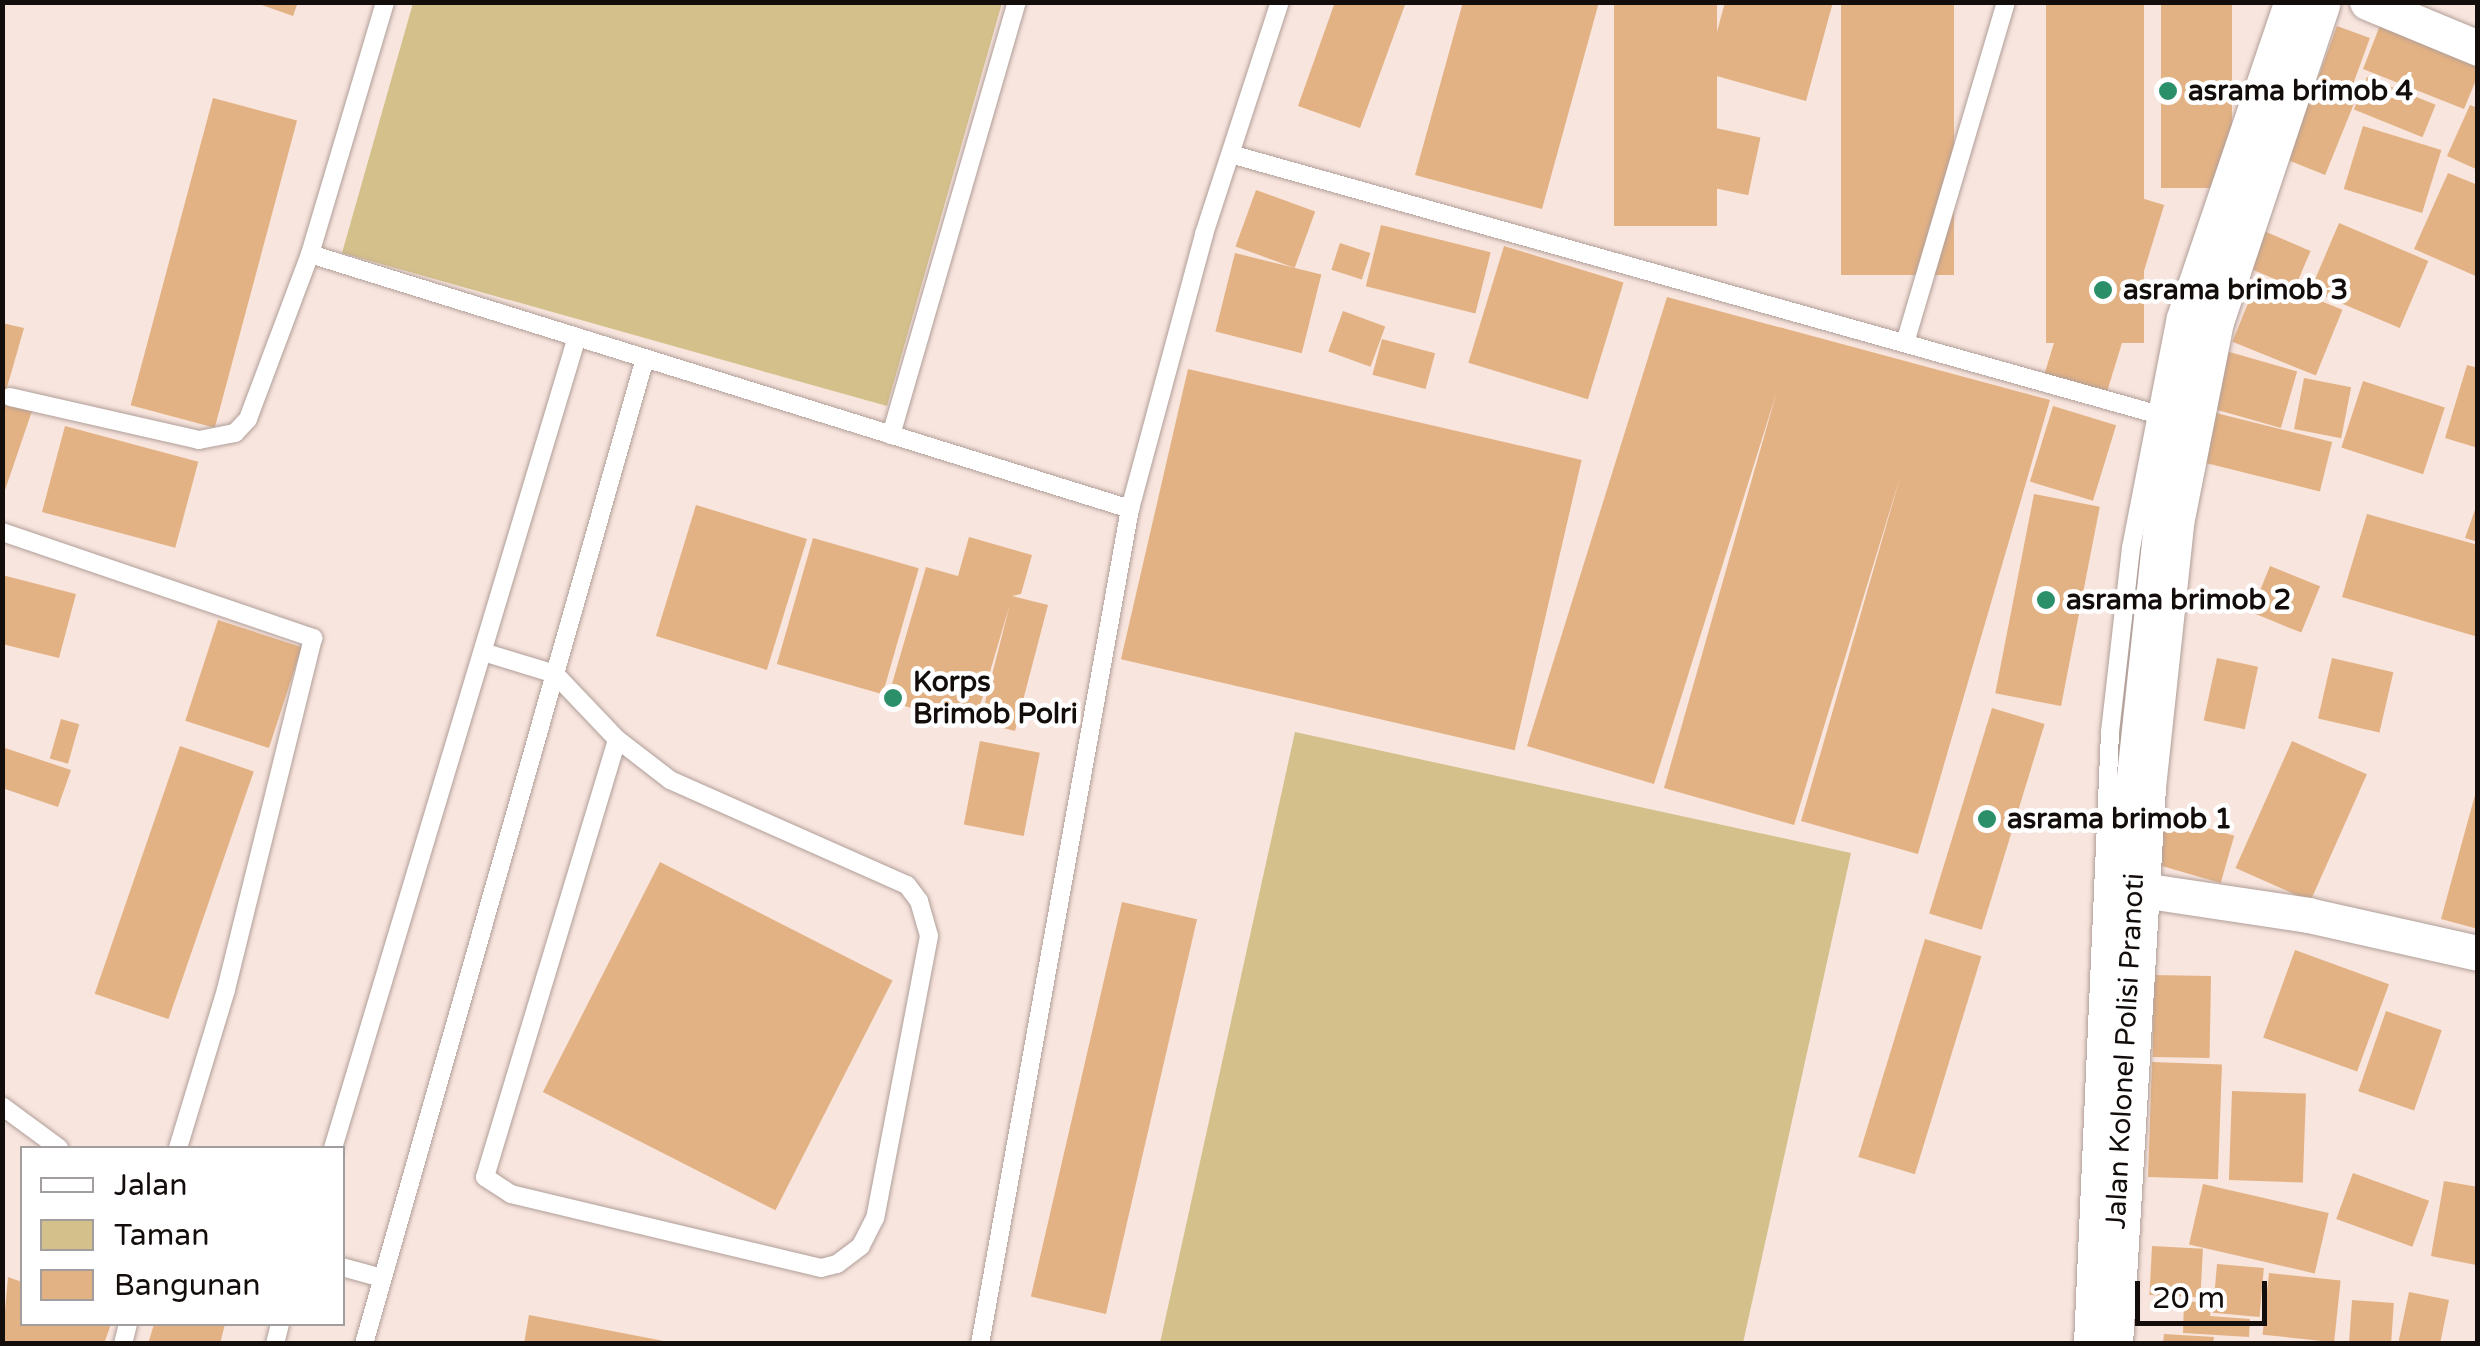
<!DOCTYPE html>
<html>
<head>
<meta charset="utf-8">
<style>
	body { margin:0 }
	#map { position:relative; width:2480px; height:1346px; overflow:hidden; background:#f8e5de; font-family:"Varela Round",sans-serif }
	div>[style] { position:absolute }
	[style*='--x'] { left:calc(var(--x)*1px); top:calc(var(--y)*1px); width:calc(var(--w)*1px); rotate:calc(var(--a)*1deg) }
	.green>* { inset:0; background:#d4c08b }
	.building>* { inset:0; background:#e3b284; transform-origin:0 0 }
	.roads { filter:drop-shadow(0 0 2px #b09e98) drop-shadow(0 0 2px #b09e98) }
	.lane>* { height:18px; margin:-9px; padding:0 9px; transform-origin:9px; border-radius:9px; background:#fff }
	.street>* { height:35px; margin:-17.5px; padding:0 17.5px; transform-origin:17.5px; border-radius:17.5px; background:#fff }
	.secondary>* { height:50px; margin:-25px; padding:0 25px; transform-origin:25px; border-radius:25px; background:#fff }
	.dots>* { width:28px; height:28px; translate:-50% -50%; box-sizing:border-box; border:5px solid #fff; border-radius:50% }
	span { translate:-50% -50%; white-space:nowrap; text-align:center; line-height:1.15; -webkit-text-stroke:9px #fff; paint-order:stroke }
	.poi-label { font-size:28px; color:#130d0b; font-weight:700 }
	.left { translate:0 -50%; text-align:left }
	.street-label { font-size:28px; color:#130d0b }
	.frame { position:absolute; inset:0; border:5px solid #130d0b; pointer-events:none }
	.legend { position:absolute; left:20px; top:1146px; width:325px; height:180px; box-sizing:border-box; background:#fff; border:2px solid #a19e9d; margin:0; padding:12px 18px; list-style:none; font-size:30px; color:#130d0b }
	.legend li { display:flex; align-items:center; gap:20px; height:50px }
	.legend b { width:50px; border:2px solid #a19e9d }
	.scale { position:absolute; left:2135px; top:1281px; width:132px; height:45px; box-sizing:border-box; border:5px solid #130d0b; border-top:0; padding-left:12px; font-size:30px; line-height:35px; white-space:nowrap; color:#130d0b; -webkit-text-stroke:8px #fff; paint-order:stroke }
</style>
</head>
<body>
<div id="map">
	<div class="green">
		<i style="clip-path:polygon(413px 3px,1002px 3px,887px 406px,342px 253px)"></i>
		<i style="clip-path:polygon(1295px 732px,1851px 853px,1743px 1343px,1160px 1343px)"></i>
	</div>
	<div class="building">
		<i style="clip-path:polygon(253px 2px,298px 2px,293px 16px)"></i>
		<i style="clip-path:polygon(1335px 2px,1406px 2px,1360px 128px,1298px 106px)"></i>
		<i style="clip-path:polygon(1463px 2px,1599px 2px,1542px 209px,1415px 175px)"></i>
		<i style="left:1614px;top:2px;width:103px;height:224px"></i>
		<i style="clip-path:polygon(1725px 2px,1833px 2px,1806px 101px,1706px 73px)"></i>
		<i style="left:1841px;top:2px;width:113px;height:273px"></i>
		<i style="left:2046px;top:2px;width:98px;height:341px"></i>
		<i style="left:2161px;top:2px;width:71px;height:186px"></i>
		<i style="clip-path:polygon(2384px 15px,2478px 51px,2478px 75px,2464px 109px,2363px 69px)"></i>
		<i style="left:2337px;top:26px;width:35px;height:61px;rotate:20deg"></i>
		<i style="left:2367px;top:77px;width:74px;height:35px;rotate:22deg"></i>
		<i style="left:2308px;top:84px;width:50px;height:78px;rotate:22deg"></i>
		<i style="left:213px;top:98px;width:87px;height:318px;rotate:15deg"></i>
		<i style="clip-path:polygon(2470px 105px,2478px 108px,2478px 170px,2447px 156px)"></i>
		<i style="left:1692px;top:123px;width:70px;height:59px;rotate:12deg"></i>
		<i style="left:2363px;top:126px;width:82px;height:66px;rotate:17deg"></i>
		<i style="clip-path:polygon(2448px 173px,2478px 185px,2478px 277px,2414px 249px)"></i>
		<i style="left:2102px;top:186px;width:65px;height:198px;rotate:17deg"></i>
		<i style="left:1256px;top:190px;width:63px;height:60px;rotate:20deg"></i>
		<i style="left:2339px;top:223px;width:97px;height:73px;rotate:23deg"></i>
		<i style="left:1381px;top:225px;width:113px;height:63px;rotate:14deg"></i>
		<i style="left:2259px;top:229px;width:56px;height:40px;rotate:23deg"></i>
		<i style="left:1340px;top:243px;width:32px;height:28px;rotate:18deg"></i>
		<i style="left:1504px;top:246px;width:125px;height:122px;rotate:17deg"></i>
		<i style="left:1235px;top:253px;width:89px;height:81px;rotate:14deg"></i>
		<i style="left:2259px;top:276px;width:90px;height:71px;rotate:22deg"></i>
		<i style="clip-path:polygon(1667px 297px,2050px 400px,1918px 854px,1801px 821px,1901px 474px,1794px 825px,1664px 788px,1777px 391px,1654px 784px,1527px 746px)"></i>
		<i style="left:1343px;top:311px;width:45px;height:43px;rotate:20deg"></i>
		<i style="clip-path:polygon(2px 323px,24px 328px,4px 398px,33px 408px,3px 496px)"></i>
		<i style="left:1382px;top:339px;width:55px;height:37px;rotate:15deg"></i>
		<i style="left:2226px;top:351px;width:74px;height:59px;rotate:16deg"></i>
		<i style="clip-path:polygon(2467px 365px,2478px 368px,2478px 448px,2445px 438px)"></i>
		<i style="left:1188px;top:369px;width:404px;height:298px;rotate:13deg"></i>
		<i style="left:2304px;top:378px;width:48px;height:52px;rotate:11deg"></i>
		<i style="left:2363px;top:381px;width:86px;height:70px;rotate:18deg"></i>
		<i style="left:2053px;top:406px;width:66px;height:79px;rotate:17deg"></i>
		<i style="left:2208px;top:411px;width:128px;height:51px;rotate:14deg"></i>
		<i style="left:65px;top:426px;width:138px;height:89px;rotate:15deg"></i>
		<i style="left:2034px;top:494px;width:67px;height:203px;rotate:11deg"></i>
		<i style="clip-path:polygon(2478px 501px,2478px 542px,2465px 538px)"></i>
		<i style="left:696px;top:505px;width:116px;height:137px;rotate:17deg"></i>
		<i style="clip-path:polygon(2367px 514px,2478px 545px,2478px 637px,2342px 597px)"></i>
		<i style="clip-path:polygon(969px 537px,1032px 555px,1021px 594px,1012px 596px,1048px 605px,1015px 731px,980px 722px,1010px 604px,974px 726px,887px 701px,926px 567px,958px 576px)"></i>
		<i style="left:813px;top:538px;width:110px;height:131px;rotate:16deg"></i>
		<i style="left:2270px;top:566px;width:54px;height:50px;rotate:22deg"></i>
		<i style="clip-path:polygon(2px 575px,76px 594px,59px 658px,2px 644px)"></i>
		<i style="left:218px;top:620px;width:88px;height:106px;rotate:18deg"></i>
		<i style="left:2217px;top:658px;width:42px;height:64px;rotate:12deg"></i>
		<i style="left:2332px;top:658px;width:63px;height:62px;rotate:13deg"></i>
		<i style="left:1992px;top:708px;width:55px;height:215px;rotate:17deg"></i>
		<i style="left:61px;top:719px;width:19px;height:41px;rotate:16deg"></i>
		<i style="left:980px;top:741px;width:61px;height:85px;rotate:11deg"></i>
		<i style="left:2292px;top:741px;width:82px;height:139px;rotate:24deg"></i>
		<i style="left:180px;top:746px;width:78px;height:262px;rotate:19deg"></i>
		<i style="clip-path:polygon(2px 747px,71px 770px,58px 807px,2px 788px)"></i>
		<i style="clip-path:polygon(2478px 784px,2478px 929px,2441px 919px)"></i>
		<i style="left:2165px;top:816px;width:72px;height:49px;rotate:16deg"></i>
		<i style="left:660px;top:862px;width:261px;height:258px;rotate:27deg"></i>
		<i style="left:1122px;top:902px;width:77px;height:405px;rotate:13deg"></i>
		<i style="left:1925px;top:939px;width:59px;height:228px;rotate:17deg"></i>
		<i style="left:2295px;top:950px;width:100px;height:93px;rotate:20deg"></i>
		<i style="left:2154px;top:975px;width:57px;height:82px;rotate:1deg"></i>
		<i style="left:2386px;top:1011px;width:59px;height:85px;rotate:19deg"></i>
		<i style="left:2152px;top:1062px;width:70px;height:115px;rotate:2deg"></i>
		<i style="left:2232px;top:1091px;width:74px;height:89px;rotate:2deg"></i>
		<i style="left:2353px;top:1173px;width:81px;height:49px;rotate:20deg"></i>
		<i style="clip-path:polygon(2444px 1181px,2478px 1187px,2476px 1265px,2431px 1256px)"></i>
		<i style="left:2203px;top:1184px;width:129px;height:62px;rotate:13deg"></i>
		<i style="left:2152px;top:1246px;width:51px;height:49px;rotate:3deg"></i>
		<i style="left:2217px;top:1264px;width:47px;height:49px;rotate:5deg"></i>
		<i style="left:2269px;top:1273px;width:72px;height:62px;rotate:6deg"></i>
		<i style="clip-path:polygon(8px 1277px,22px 1282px,22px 1324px,111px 1324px,104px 1344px,2px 1344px)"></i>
		<i style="clip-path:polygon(2409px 1292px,2449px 1300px,2440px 1344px,2398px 1344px)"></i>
		<i style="left:2352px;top:1300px;width:42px;height:44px;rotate:4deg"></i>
		<i style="clip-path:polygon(2184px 1301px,2211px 1303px,2210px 1316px,2250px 1319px,2249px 1337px,2183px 1333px)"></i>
		<i style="clip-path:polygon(529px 1315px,669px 1342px,668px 1344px,524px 1344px)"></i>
		<i style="clip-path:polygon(154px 1324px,225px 1324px,220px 1344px,148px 1344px)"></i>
		<i style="clip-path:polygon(2164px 1334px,2214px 1337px,2213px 1344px,2163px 1344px)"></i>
	</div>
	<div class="roads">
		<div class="lane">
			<i style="--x:1234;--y:155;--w:958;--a:15.69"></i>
			<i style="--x:310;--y:254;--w:859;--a:17.27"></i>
			<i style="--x:1905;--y:343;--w:356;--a:-73.5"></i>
			<i style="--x:10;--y:397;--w:194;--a:12.8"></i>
			<i style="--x:199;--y:440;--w:37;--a:-11"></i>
			<i style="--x:235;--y:433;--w:19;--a:-47"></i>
			<i style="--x:248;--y:419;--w:176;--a:-69.4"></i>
			<i style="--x:310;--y:254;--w:263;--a:-73.4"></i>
			<i style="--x:891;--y:435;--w:451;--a:-73.8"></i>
			<i style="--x:2;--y:532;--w:329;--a:18.8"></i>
			<i style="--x:313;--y:638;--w:363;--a:103.9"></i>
			<i style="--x:226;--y:990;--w:165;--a:106.9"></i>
			<i style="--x:483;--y:652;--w:75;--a:17"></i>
			<i style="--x:555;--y:674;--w:90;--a:46.4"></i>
			<i style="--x:617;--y:739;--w:67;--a:37.7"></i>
			<i style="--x:670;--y:780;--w:259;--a:23.9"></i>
			<i style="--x:907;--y:885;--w:20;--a:53"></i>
			<i style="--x:919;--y:901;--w:36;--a:74"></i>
			<i style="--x:929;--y:936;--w:287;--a:100.8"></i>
			<i style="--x:875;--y:1218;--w:31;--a:117"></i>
			<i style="--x:861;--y:1246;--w:30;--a:143"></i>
			<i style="--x:837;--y:1264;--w:16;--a:166"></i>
			<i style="--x:821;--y:1268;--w:319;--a:-166.6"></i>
			<i style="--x:511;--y:1194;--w:31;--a:-147"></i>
			<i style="--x:485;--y:1177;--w:457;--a:-73.2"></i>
			<i style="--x:2;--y:1106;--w:71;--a:36.4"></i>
			<i style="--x:333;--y:1148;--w:847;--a:-73.26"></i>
			<i style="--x:342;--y:1267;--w:41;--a:15.4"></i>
			<i style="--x:123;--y:1344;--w:21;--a:-76"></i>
			<i style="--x:275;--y:1344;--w:21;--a:-76"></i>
			<i style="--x:364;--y:1344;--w:1025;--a:-74.09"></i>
			<i style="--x:980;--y:1344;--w:848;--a:-79.82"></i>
			<i style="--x:1130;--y:509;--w:285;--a:-74.9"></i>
			<i style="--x:1204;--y:234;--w:244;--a:-71.9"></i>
			<i style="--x:2083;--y:1344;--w:613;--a:-87.47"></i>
			<i style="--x:2110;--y:732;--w:185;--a:-83.5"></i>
			<i style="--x:2131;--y:548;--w:235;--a:-79"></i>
			<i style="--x:2176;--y:317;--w:333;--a:-71.2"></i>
		</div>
		<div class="street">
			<i style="--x:2367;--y:2;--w:120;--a:22.5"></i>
			<i style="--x:2135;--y:889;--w:175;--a:8.5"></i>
			<i style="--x:2308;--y:915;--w:174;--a:12.6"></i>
		</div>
		<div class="secondary">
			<i style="--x:2108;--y:1344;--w:558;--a:-86.61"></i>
			<i style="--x:2141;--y:787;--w:265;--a:-83.9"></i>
			<i style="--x:2169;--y:523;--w:206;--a:-78.8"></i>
			<i style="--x:2209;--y:321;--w:336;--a:-71.5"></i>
		</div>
	</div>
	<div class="dots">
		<i style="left:2168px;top:91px;background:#2b8f6a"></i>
		<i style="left:2103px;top:290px;background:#2b8f6a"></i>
		<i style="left:2046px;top:600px;background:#2b8f6a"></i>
		<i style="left:893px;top:698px;background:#2b8f6a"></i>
		<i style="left:1987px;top:819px;background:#2b8f6a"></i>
	</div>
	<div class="poi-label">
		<span class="left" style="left:2188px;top:91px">asrama brimob 4</span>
		<span class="left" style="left:2123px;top:290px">asrama brimob 3</span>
		<span class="left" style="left:2066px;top:600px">asrama brimob 2</span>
		<span class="left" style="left:913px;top:698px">Korps<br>Brimob Polri</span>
		<span class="left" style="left:2007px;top:819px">asrama brimob 1</span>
	</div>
	<div class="street-label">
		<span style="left:2125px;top:1051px;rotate:-87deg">Jalan Kolonel Polisi Pranoti</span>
	</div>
	<div class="frame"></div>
	<ul class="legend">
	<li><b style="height:12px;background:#fff"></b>Jalan</li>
	<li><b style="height:28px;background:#d4c08b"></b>Taman</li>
	<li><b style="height:28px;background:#e3b284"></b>Bangunan</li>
	</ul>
	<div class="scale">20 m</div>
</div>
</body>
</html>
